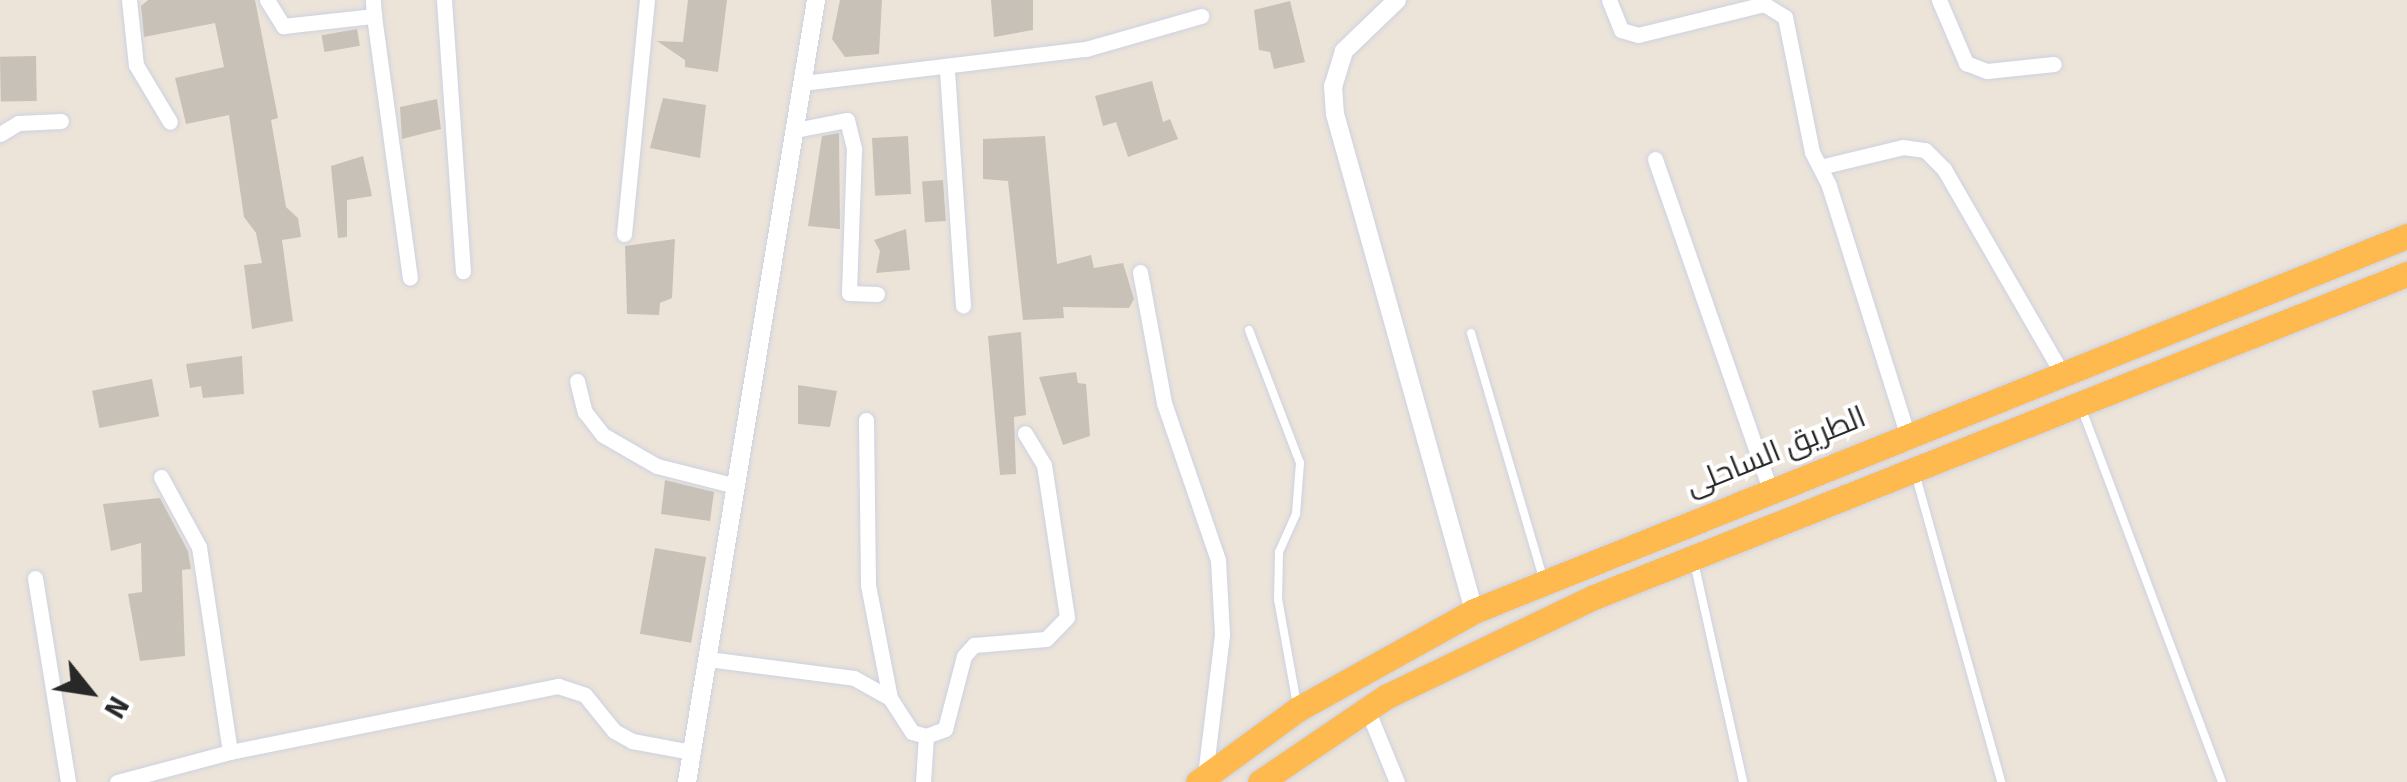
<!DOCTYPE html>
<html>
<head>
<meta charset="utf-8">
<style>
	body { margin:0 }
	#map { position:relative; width:2407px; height:782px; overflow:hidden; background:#ece4d8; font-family:Signika,Cairo,sans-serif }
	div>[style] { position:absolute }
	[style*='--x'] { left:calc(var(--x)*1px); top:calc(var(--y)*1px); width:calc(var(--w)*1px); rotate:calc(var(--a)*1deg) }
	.building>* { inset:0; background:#c7c1b8; transform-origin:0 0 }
	.roads { filter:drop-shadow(0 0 2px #cdd1e3) drop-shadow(0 0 2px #cdd1e3) }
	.service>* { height:8px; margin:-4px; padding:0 4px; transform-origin:4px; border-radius:4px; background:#fff }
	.minor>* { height:15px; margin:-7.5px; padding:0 7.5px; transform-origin:7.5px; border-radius:7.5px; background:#fff }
	.tertiary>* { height:18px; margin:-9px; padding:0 9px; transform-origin:9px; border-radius:9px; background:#fff }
	.trunk>* { height:25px; margin:-12.5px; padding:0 12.5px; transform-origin:12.5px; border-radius:12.5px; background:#feba4e }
	span { translate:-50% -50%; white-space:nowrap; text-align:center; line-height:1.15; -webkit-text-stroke:8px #fff; paint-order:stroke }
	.street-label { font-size:30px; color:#282828 }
	.north { position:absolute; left:40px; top:642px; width:100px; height:100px; -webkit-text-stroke:8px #fff; paint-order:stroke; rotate:120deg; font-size:28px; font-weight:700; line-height:40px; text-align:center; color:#282828 }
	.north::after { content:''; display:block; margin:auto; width:35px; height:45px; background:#282828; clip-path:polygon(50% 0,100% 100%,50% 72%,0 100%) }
</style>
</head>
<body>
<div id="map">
	<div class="building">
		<i style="clip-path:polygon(148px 0,255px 0,278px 118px,271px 120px,286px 207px,298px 218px,301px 237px,282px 240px,293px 321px,252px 329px,244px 265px,262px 263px,256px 233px,244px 217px,229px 115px,186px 124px,175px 78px,224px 67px,215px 23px,144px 37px,141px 6px)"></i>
		<i style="clip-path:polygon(688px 0,727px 0,718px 72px,685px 67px,685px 60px,657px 41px,683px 42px)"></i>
		<i style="clip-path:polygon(840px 0,882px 0,879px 54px,845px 57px,832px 39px)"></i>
		<i style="clip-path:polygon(991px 0,1033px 0,1033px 30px,994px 37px)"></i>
		<i style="clip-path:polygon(1290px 1px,1305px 62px,1274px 69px,1270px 52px,1259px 50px,1254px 10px)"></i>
		<i style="left:357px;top:29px;width:17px;height:36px;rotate:80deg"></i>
		<i style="left:36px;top:56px;width:45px;height:36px;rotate:89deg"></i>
		<i style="clip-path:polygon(1152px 81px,1163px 122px,1170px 119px,1178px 139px,1128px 157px,1116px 122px,1103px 126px,1095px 96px)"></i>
		<i style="clip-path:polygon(663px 98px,706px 105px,700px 158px,650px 148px)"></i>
		<i style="clip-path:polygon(437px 99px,441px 129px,402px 139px,400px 107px)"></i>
		<i style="clip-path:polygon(839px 133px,840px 229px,808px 226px,822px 136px)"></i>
		<i style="left:908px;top:136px;width:58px;height:36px;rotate:87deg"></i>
		<i style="clip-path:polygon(1045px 136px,1057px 264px,1091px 255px,1094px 268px,1123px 263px,1134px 299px,1129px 308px,1063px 307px,1064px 318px,1023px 320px,1008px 181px,983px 179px,983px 139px)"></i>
		<i style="clip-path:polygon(363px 156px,372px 196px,347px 200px,347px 237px,338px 238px,331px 166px)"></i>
		<i style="left:943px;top:180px;width:41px;height:21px;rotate:86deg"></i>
		<i style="clip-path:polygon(906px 229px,910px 270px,876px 273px,880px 251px,874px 240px)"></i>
		<i style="clip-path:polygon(675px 239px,672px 298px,660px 303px,659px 315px,627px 314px,625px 246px)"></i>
		<i style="clip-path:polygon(1021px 332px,1026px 415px,1014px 417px,1016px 474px,1000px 475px,988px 336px)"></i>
		<i style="clip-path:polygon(242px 356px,244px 394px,203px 398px,201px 386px,190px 388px,186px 364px)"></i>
		<i style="clip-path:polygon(1076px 372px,1078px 383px,1086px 384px,1090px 436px,1063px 445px,1039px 377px)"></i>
		<i style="left:152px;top:379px;width:38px;height:61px;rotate:79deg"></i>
		<i style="clip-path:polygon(798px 385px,837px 391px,830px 427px,798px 424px)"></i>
		<i style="clip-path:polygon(665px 480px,714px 492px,710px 521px,661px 514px)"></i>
		<i style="clip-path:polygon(160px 498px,188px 551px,191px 569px,182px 570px,185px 656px,140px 661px,128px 594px,142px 592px,141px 543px,111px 551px,103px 504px)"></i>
		<i style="left:655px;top:548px;width:52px;height:87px;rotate:10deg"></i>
	</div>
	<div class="roads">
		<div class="service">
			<i style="--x:1249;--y:330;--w:142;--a:69"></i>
			<i style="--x:1300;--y:463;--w:51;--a:94.5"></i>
			<i style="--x:1296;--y:514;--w:42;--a:114.1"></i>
			<i style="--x:1279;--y:552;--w:47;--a:91.2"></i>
			<i style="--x:1278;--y:599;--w:108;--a:79.8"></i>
			<i style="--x:1471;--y:333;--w:254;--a:73.6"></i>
			<i style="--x:2081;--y:407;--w:401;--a:69.4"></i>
			<i style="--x:1915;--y:473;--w:321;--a:74.4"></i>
			<i style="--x:1694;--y:562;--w:225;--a:77.4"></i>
		</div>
		<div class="minor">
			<i style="--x:129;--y:0;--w:65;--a:83.9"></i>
			<i style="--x:136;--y:65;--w:66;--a:59.2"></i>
			<i style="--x:267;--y:0;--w:31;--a:58"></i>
			<i style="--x:283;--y:26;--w:92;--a:-6.3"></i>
			<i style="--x:374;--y:16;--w:16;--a:-94"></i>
			<i style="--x:444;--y:0;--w:272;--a:86"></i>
			<i style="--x:1609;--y:0;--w:32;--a:68"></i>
			<i style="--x:1621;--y:30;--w:18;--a:16"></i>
			<i style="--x:1638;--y:35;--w:130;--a:-13.8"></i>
			<i style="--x:1764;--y:4;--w:25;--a:32"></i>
			<i style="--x:1785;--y:17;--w:138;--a:78.7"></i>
			<i style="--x:1812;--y:152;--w:38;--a:63"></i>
			<i style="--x:1829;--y:186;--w:260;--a:72.5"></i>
			<i style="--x:1939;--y:0;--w:69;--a:66.8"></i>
			<i style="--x:1966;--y:63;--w:22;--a:21"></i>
			<i style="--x:1987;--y:71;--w:67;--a:-6"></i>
			<i style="--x:374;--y:16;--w:264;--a:82.2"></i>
			<i style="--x:947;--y:71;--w:235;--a:86.1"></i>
			<i style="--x:803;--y:83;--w:285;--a:-6.9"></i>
			<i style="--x:1086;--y:49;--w:120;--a:-16"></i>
			<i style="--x:795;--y:130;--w:53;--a:-10.9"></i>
			<i style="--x:847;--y:120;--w:30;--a:76"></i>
			<i style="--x:854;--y:149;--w:144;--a:92"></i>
			<i style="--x:849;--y:293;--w:28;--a:2"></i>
			<i style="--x:0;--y:134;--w:21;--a:-31"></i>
			<i style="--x:18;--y:123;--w:43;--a:-2.7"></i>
			<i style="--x:1655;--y:159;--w:349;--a:70.8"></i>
			<i style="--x:1820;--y:167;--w:85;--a:-13.5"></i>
			<i style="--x:1903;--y:147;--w:22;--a:8"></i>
			<i style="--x:1925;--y:150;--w:27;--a:45"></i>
			<i style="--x:1944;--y:169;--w:234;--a:60"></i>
			<i style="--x:624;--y:234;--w:235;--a:-84.4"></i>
			<i style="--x:1140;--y:272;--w:133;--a:79.6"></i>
			<i style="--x:1164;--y:403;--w:166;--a:71"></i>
			<i style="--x:1218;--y:560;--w:75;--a:86.9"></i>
			<i style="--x:1222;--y:635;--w:141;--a:96.9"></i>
			<i style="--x:577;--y:381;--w:32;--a:76"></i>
			<i style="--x:585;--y:412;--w:29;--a:52"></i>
			<i style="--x:603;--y:435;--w:62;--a:29.9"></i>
			<i style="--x:657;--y:466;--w:81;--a:14.2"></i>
			<i style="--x:866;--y:420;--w:165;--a:89.3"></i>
			<i style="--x:868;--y:585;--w:115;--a:79"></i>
			<i style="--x:161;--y:477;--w:80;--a:61.5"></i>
			<i style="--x:199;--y:547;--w:207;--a:81.4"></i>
			<i style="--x:35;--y:578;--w:207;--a:80.8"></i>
			<i style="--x:708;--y:659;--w:147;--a:7.4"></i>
			<i style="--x:854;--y:678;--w:41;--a:29.1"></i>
			<i style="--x:890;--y:698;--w:40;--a:57.1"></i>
			<i style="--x:912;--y:732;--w:15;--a:16"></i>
			<i style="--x:926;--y:736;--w:20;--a:-20"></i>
			<i style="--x:945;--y:729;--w:75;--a:-75.4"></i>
			<i style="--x:964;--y:656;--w:15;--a:-48"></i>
			<i style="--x:974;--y:645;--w:72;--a:-4.8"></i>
			<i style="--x:1046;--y:639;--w:30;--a:-46"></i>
			<i style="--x:1067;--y:617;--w:154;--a:-98.6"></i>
			<i style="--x:1044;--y:465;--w:37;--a:-121"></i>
			<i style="--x:1367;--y:709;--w:79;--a:67.7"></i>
			<i style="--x:117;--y:782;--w:117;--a:-14.9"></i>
			<i style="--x:230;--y:752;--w:335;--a:-11.4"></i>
			<i style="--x:558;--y:686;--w:28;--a:18"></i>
			<i style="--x:585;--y:695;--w:46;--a:51.1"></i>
			<i style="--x:614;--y:731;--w:21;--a:29"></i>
			<i style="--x:632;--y:741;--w:61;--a:10.4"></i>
			<i style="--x:923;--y:782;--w:46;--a:-86.3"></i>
		</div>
		<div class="tertiary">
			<i style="--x:1397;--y:0;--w:74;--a:136.1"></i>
			<i style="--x:1344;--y:51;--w:37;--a:107"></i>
			<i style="--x:1333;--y:86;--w:28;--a:86"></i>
			<i style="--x:1335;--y:114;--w:516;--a:74.37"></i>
			<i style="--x:687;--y:782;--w:793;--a:-80.63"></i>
		</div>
		<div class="trunk">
			<i style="--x:1198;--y:782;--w:124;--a:-36.1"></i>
			<i style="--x:1298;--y:709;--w:201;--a:-29.1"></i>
			<i style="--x:1474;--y:611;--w:1006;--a:-21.9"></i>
			<i style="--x:1260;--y:782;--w:153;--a:-34.1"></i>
			<i style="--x:1387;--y:696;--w:229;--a:-25.6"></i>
			<i style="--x:1594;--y:597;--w:875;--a:-21.67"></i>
		</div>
	</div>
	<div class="street-label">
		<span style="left:1776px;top:452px;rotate:-22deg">الطريق الساحلى</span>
	</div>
	<div class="north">N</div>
</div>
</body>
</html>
